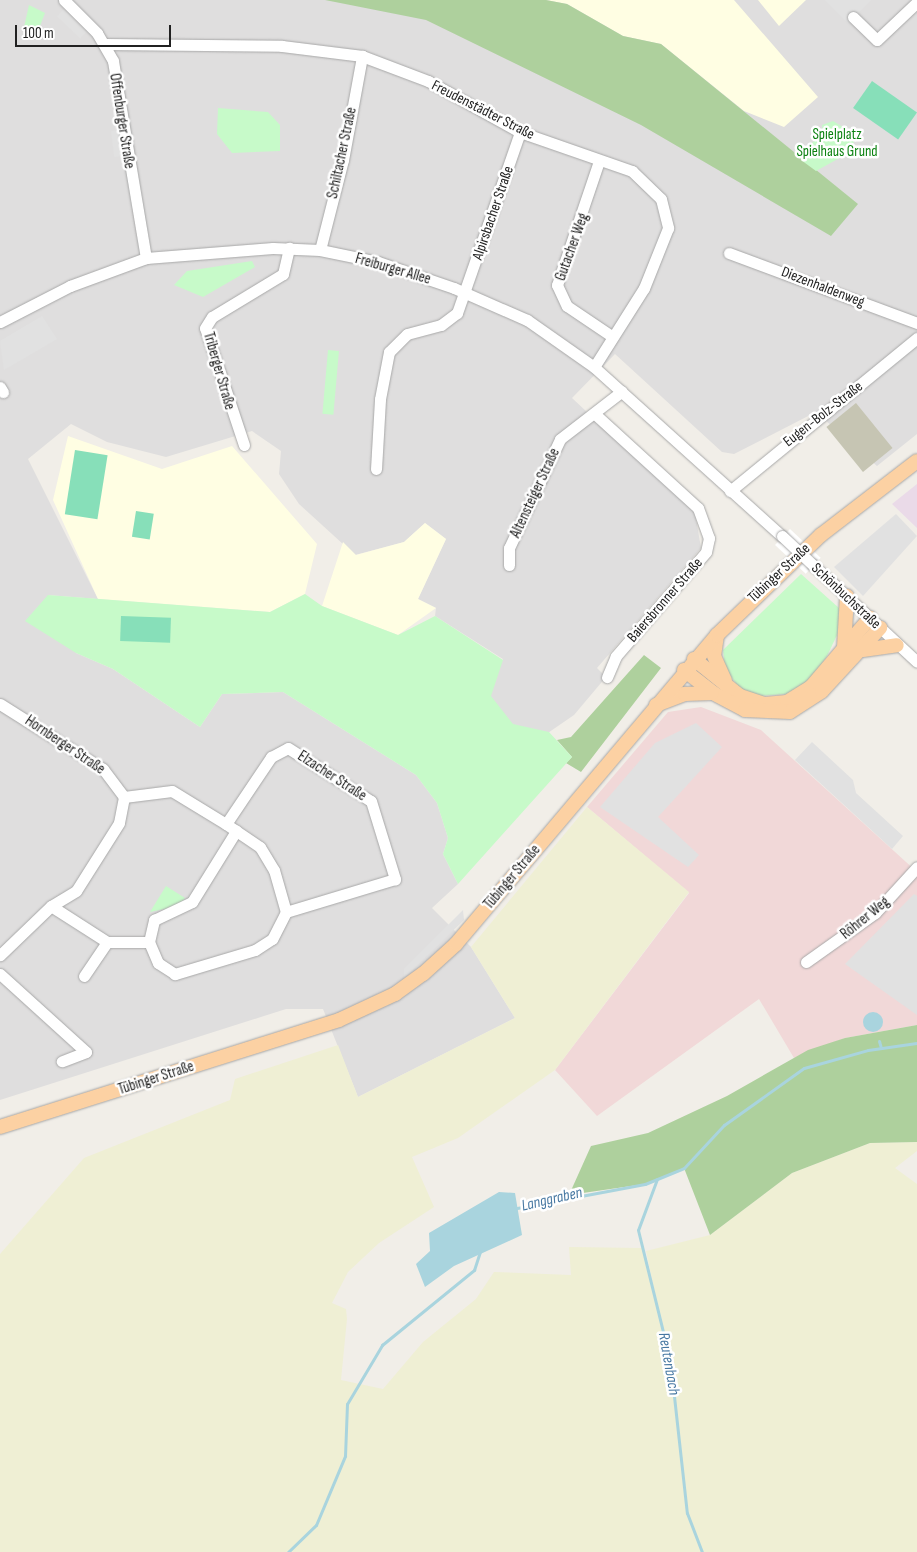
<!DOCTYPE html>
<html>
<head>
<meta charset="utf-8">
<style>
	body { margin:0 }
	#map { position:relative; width:917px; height:1552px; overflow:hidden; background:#f1eee8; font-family:"Sofia Sans Condensed",sans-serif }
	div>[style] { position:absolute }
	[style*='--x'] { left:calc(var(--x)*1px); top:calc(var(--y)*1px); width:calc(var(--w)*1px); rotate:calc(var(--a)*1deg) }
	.residential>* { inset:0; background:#dfdede }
	.commercial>* { inset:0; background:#f1d8d8 }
	.industrial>* { inset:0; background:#eadae8 }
	.education>* { inset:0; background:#fffee3 }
	.construction>* { inset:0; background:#c6c5b3; transform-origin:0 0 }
	.farmland>* { inset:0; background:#efefd4 }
	.forest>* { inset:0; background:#aed09d }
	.park>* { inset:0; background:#c7fac9; transform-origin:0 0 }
	.pitch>* { inset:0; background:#87dfb9; transform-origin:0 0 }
	.parking>* { inset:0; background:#e1e1e1; transform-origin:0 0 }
	.water>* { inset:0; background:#a9d4de }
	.round { border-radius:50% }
	.pier>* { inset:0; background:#fff; transform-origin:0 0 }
	.stream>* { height:3px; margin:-1.5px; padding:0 1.5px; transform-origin:1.5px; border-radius:1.5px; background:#a9d4de }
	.roads { filter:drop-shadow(0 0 1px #a8a8a8) drop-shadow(0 0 1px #a8a8a8) }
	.minor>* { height:11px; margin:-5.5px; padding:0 5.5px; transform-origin:5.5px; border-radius:5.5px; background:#fff }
	.major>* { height:14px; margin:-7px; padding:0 7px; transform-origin:7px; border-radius:7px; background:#fcd1a3 }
	.bridges { filter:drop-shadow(0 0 1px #a8a8a8) drop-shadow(0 0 1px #a8a8a8) }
	.minor-bridge>* { height:11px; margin:-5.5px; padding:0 5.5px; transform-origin:5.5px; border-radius:5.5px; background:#fff }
	span { translate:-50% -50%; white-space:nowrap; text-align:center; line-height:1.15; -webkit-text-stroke:5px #fff; paint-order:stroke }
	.street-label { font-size:15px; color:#212121 }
	.park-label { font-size:15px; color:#0c8211 }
	.water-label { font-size:16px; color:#4778a2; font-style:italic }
	.scale { position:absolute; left:15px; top:25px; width:156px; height:22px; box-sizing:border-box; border:2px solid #212121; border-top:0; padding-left:6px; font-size:15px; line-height:18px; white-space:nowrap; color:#212121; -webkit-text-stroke:4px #fff; paint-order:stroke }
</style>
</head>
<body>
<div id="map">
	<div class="residential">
		<i style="clip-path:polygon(0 0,917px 0,917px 434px,877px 466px,816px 412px,734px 454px,722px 452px,615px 354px,572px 398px,695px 513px,701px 548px,597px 668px,606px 677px,574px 715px,542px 737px,512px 729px,486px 695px,503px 659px,435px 616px,436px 608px,418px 599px,446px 539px,425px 523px,404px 542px,355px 555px,299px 504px,279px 474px,281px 451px,252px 431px,166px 457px,107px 442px,71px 424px,28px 459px,98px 599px,48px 595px,76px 653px,113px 669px,200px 727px,222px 694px,283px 692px,416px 775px,437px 803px,448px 838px,443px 854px,458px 884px,432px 908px,471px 947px,515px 1018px,358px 1097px,323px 1009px,286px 1009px,0 1100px)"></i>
	</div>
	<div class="commercial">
		<i style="clip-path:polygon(701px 707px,761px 730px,917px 872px,917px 1025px,845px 1038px,794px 1058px,759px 999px,597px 1116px,555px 1070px,689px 893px,587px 807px,668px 712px)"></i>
	</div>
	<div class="industrial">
		<i style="clip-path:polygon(917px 484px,917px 528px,892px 504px)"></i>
	</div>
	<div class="education">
		<i style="clip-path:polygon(546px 0,734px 0,818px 97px,784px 127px,744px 111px,661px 44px,623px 36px,567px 4px)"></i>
		<i style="clip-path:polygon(758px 0,806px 0,779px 26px)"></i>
		<i style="clip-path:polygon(68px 436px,162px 469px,232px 446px,317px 544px,305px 594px,270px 612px,98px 599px,53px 500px)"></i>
		<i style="clip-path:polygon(425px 523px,446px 539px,418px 599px,436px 608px,398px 635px,322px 606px,343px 542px,356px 555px,404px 542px)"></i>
	</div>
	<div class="construction">
		<i style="left:856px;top:403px;width:58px;height:38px;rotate:51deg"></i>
	</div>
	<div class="farmland">
		<i style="clip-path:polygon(587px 807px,689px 892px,555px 1070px,458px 1138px,412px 1157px,434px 1207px,379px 1243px,348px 1272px,332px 1303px,346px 1309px,347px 1319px,341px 1380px,383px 1389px,423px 1342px,476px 1299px,494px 1272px,571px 1275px,569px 1247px,642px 1248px,660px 1318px,646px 1251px,710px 1235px,792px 1173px,870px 1143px,917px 1142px,917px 1151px,895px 1168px,917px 1184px,917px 1552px,0 1552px,0 1254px,84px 1158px,230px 1100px,235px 1079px,338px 1045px,358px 1097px,515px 1018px,471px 947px)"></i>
	</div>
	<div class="forest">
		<i style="clip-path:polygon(325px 0,546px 0,567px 4px,623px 36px,661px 44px,858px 204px,831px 236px,641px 125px,426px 20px)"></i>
		<i style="clip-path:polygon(644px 655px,661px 668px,581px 772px,566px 763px,572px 757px,557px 740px,571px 737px)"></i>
		<i style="clip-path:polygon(917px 1025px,917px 1142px,870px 1143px,792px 1173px,710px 1235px,684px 1168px,645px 1184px,569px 1195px,591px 1146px,648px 1133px,727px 1096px,808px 1050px,845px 1038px)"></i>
	</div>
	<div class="park">
		<i style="clip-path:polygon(29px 5px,45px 13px,36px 36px,24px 27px)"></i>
		<i style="clip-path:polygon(218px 108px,268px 112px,280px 125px,280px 151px,232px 153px,217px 134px)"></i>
		<i style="clip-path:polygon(833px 121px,853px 133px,854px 150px,816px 171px,801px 160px,801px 153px,823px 133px,822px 125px)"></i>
		<i style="clip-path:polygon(252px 261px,255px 267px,203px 297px,174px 285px,187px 271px)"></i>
		<i style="left:328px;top:350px;width:11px;height:64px;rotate:5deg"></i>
		<i style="clip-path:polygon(801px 574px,839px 608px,839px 631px,827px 656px,812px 678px,787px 694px,760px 696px,739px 688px,725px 668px,723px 650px)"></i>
		<i style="clip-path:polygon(305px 594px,322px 606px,398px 635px,435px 616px,503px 660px,491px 696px,513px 724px,549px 732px,572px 757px,458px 884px,443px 854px,448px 838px,437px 803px,416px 775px,283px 692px,222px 694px,200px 727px,113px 669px,76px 653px,25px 621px,48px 595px,270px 612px)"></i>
		<i style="clip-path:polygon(166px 886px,185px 898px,179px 906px,150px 912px)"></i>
	</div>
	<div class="pitch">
		<i style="left:872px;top:81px;width:55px;height:33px;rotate:35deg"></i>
		<i style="left:75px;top:450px;width:33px;height:65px;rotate:9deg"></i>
		<i style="left:136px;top:511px;width:18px;height:26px;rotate:9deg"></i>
		<i style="left:121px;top:616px;width:50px;height:25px;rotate:2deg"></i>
	</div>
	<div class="parking">
		<i style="clip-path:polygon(825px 0,871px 0,848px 23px)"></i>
		<i style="left:64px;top:9px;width:32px;height:10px;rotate:44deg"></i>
		<i style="left:120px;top:130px;width:26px;height:9px;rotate:83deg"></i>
		<i style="clip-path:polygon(42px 316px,57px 339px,4px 370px,0 341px)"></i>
		<i style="clip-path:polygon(896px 514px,917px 536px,863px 596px,834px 567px)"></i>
		<i style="clip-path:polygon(696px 723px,722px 747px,658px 817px,699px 855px,688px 867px,600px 807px,655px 743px)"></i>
		<i style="clip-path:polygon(812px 742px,853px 780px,856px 793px,903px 836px,892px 849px,795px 760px)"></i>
		<i style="clip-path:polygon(914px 894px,917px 896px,917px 1015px,845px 964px)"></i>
		<i style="clip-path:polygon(463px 910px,464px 920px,404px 978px,404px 969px)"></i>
	</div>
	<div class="water">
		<i class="round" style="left:863px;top:1012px;width:20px;height:20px"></i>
		<i style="clip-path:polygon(499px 1192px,515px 1193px,522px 1235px,454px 1266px,425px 1287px,416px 1264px,430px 1251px,429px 1233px)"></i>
	</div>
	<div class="pier">
		<i style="left:790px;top:529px;width:42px;height:22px;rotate:43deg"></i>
	</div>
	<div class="stream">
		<i style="--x:879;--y:1041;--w:7;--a:74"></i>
		<i style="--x:657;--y:1179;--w:54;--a:110.4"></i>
		<i style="--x:638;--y:1230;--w:134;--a:76.2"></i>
		<i style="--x:670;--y:1360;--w:154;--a:83.7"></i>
		<i style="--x:687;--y:1513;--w:42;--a:69"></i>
		<i style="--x:517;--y:1208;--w:130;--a:-10.6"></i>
		<i style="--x:645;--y:1184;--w:42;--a:-22.3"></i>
		<i style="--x:684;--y:1168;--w:59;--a:-47.1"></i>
		<i style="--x:724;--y:1125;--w:98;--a:-35.5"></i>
		<i style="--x:804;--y:1068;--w:66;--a:-15.7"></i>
		<i style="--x:868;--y:1050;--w:49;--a:-8.1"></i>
		<i style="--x:288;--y:1552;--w:39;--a:-44"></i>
		<i style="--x:316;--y:1525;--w:75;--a:-67.2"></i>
		<i style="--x:345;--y:1456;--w:52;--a:-87.8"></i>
		<i style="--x:347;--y:1404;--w:69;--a:-59.3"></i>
		<i style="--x:382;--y:1345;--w:119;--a:-39.2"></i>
		<i style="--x:474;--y:1270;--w:19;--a:-72"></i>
	</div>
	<div class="roads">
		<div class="minor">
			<i style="--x:64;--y:0;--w:47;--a:45"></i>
			<i style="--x:97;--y:33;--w:32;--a:60"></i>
			<i style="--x:113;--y:61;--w:200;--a:80.5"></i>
			<i style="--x:853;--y:17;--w:33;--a:44"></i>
			<i style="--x:877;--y:40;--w:55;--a:-43.5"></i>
			<i style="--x:105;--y:44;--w:177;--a:0.6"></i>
			<i style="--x:282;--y:46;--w:81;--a:7.1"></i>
			<i style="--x:362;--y:56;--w:71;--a:20.7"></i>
			<i style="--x:428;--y:81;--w:105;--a:29"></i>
			<i style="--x:520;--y:132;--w:119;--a:19.2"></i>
			<i style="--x:632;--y:171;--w:40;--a:44"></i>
			<i style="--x:661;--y:199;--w:30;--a:76"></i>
			<i style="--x:668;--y:228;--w:65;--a:111.8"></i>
			<i style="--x:644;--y:288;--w:93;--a:122.3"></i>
			<i style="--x:599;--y:161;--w:131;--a:108.7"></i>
			<i style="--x:557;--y:285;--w:23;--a:65"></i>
			<i style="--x:567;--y:306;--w:55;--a:34"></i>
			<i style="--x:320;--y:250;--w:93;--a:-75.7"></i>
			<i style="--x:343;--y:160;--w:106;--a:-79.6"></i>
			<i style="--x:729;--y:253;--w:201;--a:20.4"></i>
			<i style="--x:0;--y:322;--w:79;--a:-27.2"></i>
			<i style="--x:70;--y:286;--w:81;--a:-20.2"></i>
			<i style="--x:146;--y:258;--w:127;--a:-4.5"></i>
			<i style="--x:273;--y:248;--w:47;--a:2.4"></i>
			<i style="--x:320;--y:250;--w:59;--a:11.7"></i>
			<i style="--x:378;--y:262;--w:80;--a:18.9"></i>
			<i style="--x:454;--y:288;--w:80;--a:23.7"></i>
			<i style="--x:527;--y:320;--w:82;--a:35"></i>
			<i style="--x:594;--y:367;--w:253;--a:42"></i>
			<i style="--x:0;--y:387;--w:6;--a:59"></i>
			<i style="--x:596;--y:415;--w:138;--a:42.4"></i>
			<i style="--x:698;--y:508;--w:32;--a:70"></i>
			<i style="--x:709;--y:538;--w:14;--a:102"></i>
			<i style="--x:706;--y:552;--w:138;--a:130.9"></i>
			<i style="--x:616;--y:656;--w:23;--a:113"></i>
			<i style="--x:244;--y:445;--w:123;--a:-108.4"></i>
			<i style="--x:205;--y:328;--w:13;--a:-58"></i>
			<i style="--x:212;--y:317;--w:83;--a:-31.2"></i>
			<i style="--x:283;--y:274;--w:27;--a:-77"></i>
			<i style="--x:376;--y:469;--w:70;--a:-86.7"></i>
			<i style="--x:380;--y:399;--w:48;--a:-79.2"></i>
			<i style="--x:389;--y:352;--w:25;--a:-45"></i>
			<i style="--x:407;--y:334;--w:35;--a:-15"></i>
			<i style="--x:441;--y:325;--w:20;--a:-37"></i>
			<i style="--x:457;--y:313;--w:192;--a:-70.8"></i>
			<i style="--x:730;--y:491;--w:242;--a:-39.3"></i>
			<i style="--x:509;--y:565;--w:17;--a:-90"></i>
			<i style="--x:509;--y:548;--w:120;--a:-64.9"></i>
			<i style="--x:560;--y:439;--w:78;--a:-37.7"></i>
			<i style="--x:813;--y:565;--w:142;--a:43"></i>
			<i style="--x:0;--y:704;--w:122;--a:32.3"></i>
			<i style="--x:103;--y:769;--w:35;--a:53"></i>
			<i style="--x:124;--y:797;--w:26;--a:101"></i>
			<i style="--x:119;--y:823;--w:80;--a:122.3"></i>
			<i style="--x:76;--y:891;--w:29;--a:149"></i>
			<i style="--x:51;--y:906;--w:71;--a:136.1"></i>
			<i style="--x:124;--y:797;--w:48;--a:-7.1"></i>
			<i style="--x:172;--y:791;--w:63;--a:31.4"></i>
			<i style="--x:226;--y:824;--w:41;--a:34.1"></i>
			<i style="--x:260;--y:847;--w:27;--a:59"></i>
			<i style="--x:274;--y:870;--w:44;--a:74.1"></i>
			<i style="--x:286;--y:912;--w:30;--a:117"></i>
			<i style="--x:272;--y:939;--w:20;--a:147"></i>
			<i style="--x:255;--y:950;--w:84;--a:163.3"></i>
			<i style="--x:175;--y:974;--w:20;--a:-147"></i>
			<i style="--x:158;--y:963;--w:23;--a:-113"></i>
			<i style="--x:149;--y:942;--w:23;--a:-77"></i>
			<i style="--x:154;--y:920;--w:42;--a:-25.3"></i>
			<i style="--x:192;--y:902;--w:84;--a:-58.2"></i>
			<i style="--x:226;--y:824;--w:81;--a:-56.1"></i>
			<i style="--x:271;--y:757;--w:19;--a:-28"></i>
			<i style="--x:288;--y:748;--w:98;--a:32.6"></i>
			<i style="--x:371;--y:801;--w:82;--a:72.9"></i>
			<i style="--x:395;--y:879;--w:114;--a:163.2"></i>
			<i style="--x:51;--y:906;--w:67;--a:32.7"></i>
			<i style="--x:107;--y:942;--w:42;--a:0"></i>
			<i style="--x:806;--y:962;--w:85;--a:-35.4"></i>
			<i style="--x:875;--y:913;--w:62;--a:-47.6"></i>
			<i style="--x:0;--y:974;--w:116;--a:42.2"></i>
			<i style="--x:86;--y:1052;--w:26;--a:159"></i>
			<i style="--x:84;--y:976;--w:41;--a:-55.9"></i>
		</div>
		<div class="major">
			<i style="--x:717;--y:635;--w:21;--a:98"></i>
			<i style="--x:714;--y:656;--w:27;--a:66"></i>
			<i style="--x:844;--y:648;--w:52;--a:-86.7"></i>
			<i style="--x:863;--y:650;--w:34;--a:-8"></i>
			<i style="--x:694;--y:659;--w:59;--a:38.8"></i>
			<i style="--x:740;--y:696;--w:26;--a:18"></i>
			<i style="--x:765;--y:704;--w:22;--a:-5"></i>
			<i style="--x:787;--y:702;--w:28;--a:-32"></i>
			<i style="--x:811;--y:687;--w:91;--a:-49.5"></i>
			<i style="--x:684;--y:670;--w:37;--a:38"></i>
			<i style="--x:713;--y:693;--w:36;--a:28"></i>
			<i style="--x:745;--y:710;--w:45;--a:2.5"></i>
			<i style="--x:790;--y:712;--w:38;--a:-33"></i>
			<i style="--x:822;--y:691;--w:86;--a:-47.4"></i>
			<i style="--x:656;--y:705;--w:31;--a:-21"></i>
			<i style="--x:685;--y:694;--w:27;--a:-2"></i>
			<i style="--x:0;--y:1127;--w:355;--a:-17.5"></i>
			<i style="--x:339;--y:1020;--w:62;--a:-24.9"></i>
			<i style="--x:395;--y:994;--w:34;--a:-36"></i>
			<i style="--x:423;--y:974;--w:45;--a:-42.3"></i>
			<i style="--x:456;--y:944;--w:404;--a:-49.8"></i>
			<i style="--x:717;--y:635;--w:144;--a:-43.9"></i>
			<i style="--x:821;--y:535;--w:121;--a:-37.6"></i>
		</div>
	</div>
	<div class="bridges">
		<div class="minor-bridge">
			<i style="--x:782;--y:536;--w:42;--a:43.1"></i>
		</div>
	</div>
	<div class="street-label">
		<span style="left:483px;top:110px;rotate:27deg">Freudenstädter Straße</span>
		<span style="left:122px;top:121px;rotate:81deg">Offenburger Straße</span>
		<span style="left:342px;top:153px;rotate:-78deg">Schiltacher Straße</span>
		<span style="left:493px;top:213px;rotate:-71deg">Alpirsbacher Straße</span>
		<span style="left:572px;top:247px;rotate:-70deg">Gutacher Weg</span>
		<span style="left:393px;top:269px;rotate:16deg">Freiburger Allee</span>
		<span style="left:823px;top:287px;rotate:21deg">Diezenhaldenweg</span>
		<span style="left:219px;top:371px;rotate:74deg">Triberger Straße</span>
		<span style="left:823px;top:414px;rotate:-38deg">Eugen-Bolz-Straße</span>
		<span style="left:535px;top:493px;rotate:-65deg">Altensteiger Straße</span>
		<span style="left:779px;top:573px;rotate:-43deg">Tübinger Straße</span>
		<span style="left:846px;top:596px;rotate:43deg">Schönbuchstraße</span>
		<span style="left:665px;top:600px;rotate:-49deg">Baiersbronner Straße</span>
		<span style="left:65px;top:745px;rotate:34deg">Hornberger Straße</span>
		<span style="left:332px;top:776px;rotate:33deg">Elzacher Straße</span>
		<span style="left:512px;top:877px;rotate:-50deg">Tübinger Straße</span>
		<span style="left:865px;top:918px;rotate:-39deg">Röhrer Weg</span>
		<span style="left:156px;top:1078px;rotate:-18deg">Tübinger Straße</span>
	</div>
	<div class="park-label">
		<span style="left:837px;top:143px">Spielplatz<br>Spielhaus Grund</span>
	</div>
	<div class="water-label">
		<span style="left:552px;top:1200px;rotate:-13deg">Langgraben</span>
		<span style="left:668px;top:1364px;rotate:80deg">Reutenbach</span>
	</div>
	<div class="scale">100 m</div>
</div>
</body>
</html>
